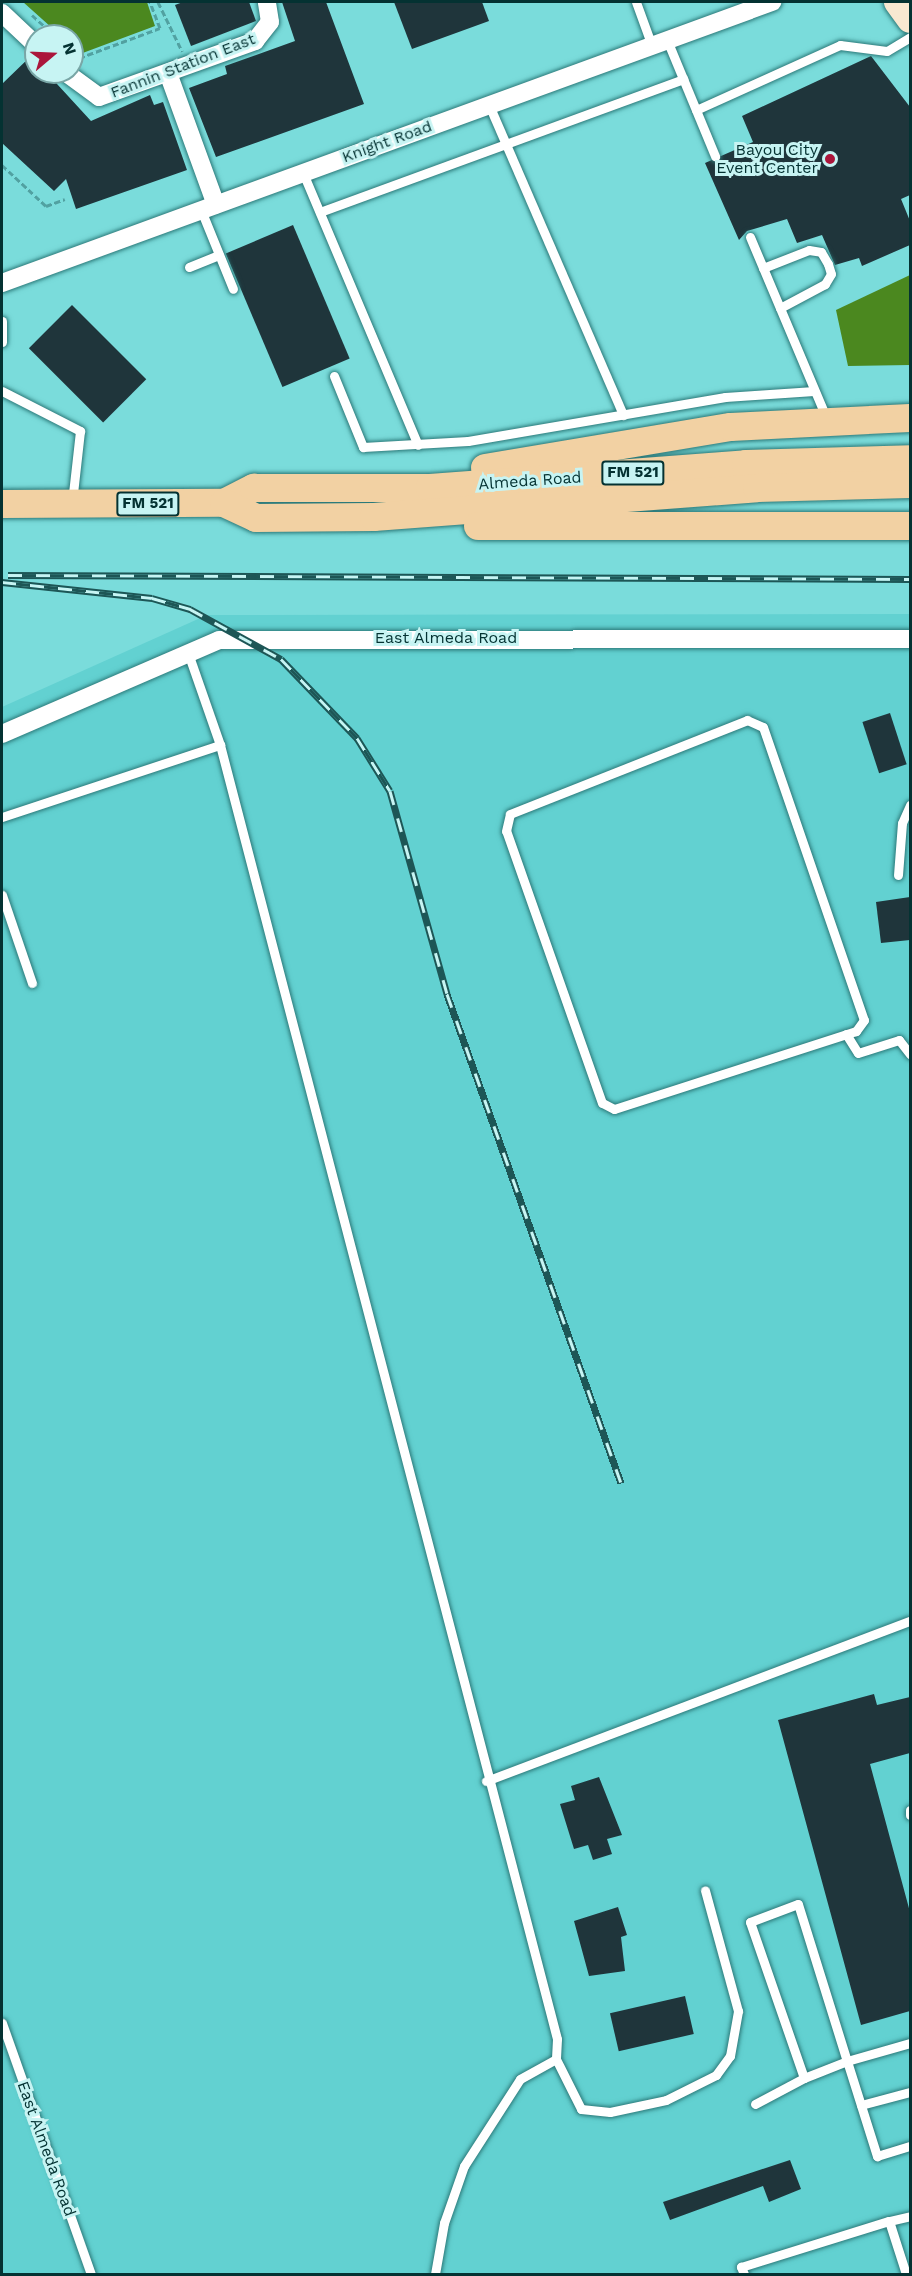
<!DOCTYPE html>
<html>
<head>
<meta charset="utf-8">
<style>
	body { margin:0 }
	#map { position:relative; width:912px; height:2276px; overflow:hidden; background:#7adcdb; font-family:"Work Sans",sans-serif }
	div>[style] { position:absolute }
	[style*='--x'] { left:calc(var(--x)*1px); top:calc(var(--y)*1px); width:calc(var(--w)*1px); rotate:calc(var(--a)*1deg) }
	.built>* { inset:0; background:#62d1d1 }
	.water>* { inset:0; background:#4b881f }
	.building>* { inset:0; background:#1f353b; transform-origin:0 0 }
	.path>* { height:3px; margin-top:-1.5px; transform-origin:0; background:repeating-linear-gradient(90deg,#51a1a1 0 6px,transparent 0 9px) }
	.roads { filter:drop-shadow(0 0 2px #2c7979) drop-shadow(0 0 2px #2c7979) }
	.service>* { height:9px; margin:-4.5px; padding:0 4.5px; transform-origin:4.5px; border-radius:4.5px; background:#fff }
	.minor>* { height:18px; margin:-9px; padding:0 9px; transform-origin:9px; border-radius:9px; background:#fff }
	.secondary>* { height:26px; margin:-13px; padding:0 13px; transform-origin:13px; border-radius:13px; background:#f8e8d1 }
	.primary>* { height:28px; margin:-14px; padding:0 14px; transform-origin:14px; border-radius:14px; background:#f2d1a3 }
	.rail>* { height:7px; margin-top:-3.5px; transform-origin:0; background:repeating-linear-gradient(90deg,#c7f4f3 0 14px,#1d5656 0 28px); box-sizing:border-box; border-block:2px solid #1d5656 }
	.dots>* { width:16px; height:16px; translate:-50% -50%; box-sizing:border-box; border:3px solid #c7f4f3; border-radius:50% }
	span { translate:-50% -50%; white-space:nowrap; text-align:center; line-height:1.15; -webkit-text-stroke:6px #c7f4f3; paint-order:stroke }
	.shield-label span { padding:2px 4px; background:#c7f4f3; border:2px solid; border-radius:4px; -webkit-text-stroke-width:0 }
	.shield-label { font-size:15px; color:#043232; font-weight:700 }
	.street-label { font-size:16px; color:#043232 }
	.poi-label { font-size:16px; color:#043232 }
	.right { translate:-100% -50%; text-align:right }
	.frame { position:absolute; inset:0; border:3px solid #043232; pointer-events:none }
	.north { position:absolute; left:24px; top:24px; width:60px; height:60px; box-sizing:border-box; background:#c7f4f3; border:2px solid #79a6a6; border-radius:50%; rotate:71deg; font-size:16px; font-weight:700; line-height:24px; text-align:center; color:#043232 }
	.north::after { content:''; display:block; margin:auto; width:21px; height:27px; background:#ab163b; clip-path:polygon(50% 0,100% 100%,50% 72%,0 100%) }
</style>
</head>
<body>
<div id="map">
	<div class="built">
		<i style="clip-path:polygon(910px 614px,910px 2274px,2px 2274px,2px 707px,207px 615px)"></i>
	</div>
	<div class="water">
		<i style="clip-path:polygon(23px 2px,147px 2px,155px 26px,80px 54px,72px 46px,72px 36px,61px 36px)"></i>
		<i style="clip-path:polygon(910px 275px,910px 365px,848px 366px,836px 310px)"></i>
	</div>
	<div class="building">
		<i style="clip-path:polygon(183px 2px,249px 2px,256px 21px,191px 46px,175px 5px)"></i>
		<i style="clip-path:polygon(282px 2px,326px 2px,364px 104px,216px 157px,189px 88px,227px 74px,225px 66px,295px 41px)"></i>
		<i style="clip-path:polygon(394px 2px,482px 2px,489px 21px,412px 49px)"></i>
		<i style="clip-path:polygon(32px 55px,36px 72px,46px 72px,91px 121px,150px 95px,154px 105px,163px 102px,187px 170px,76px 209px,66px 179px,54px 191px,2px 143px,2px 84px)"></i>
		<i style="clip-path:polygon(871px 56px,910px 107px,910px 195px,901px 199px,910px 221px,910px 245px,862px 266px,859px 258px,835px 265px,822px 235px,797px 243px,787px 219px,747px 231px,739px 240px,705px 163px,753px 142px,742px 116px)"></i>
		<i style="left:293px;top:225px;width:145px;height:73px;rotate:67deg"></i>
		<i style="left:72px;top:305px;width:105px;height:61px;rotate:45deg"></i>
		<i style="left:890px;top:713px;width:54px;height:29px;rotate:72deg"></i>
		<i style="clip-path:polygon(910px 897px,910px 940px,881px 943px,876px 902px)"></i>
		<i style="clip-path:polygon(874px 1694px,877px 1705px,910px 1697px,910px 1753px,870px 1764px,910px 1912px,910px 2011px,861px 2025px,778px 1720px)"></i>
		<i style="clip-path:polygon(599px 1777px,622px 1835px,607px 1839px,612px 1854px,593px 1860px,588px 1845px,574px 1849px,560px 1804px,575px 1800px,571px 1786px)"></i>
		<i style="clip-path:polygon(618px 1907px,627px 1935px,621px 1937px,625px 1971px,589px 1976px,574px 1921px)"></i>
		<i style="left:685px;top:1996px;width:39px;height:77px;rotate:77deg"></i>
		<i style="clip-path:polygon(790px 2160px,801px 2189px,769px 2202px,763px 2186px,670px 2220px,663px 2202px)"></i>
	</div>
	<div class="path">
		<i style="--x:158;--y:2;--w:55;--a:63.9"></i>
		<i style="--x:32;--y:15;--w:31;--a:42"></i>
		<i style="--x:72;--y:52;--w:9;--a:41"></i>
		<i style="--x:79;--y:58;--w:86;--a:-20.3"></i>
		<i style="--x:160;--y:28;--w:28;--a:-111"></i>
		<i style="--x:2;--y:165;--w:60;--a:43"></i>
		<i style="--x:46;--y:206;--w:20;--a:-20"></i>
	</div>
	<div class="roads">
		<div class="service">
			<i style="--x:636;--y:2;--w:47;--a:70"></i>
			<i style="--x:667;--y:40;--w:126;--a:67.5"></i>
			<i style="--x:489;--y:105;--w:338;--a:66.6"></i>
			<i style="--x:696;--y:110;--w:158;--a:-24.3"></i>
			<i style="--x:840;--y:45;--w:47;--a:7.3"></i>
			<i style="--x:887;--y:51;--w:27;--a:-31"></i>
			<i style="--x:303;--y:173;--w:295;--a:67.1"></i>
			<i style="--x:201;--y:210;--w:85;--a:67.9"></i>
			<i style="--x:320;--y:212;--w:387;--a:-20.1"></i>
			<i style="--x:750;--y:237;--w:195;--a:67.1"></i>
			<i style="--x:189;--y:267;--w:32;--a:-22"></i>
			<i style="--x:763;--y:268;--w:49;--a:-21.4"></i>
			<i style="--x:809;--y:250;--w:12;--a:9"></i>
			<i style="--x:821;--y:252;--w:14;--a:60"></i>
			<i style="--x:828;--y:264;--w:10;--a:73"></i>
			<i style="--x:831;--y:274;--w:12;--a:121"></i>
			<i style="--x:825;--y:284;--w:51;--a:151.9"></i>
			<i style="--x:2;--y:321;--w:21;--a:90"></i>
			<i style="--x:334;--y:376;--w:77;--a:67.8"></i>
			<i style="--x:363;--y:447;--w:105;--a:-3.3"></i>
			<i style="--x:468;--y:441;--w:261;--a:-9.7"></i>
			<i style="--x:725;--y:397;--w:89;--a:-3.9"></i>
			<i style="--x:2;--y:391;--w:88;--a:27.1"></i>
			<i style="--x:80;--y:431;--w:71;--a:96.4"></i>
			<i style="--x:188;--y:653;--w:97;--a:70.8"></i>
			<i style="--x:220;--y:745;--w:1337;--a:75.4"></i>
			<i style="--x:557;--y:2039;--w:20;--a:93"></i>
			<i style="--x:556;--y:2059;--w:56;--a:63.4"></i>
			<i style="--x:581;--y:2109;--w:29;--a:6"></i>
			<i style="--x:610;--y:2112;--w:57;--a:-12.1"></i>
			<i style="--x:666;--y:2100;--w:56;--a:-26.6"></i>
			<i style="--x:716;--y:2075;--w:24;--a:-54"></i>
			<i style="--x:730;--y:2056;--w:46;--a:-79.9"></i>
			<i style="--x:738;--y:2011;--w:125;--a:-105.3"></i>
			<i style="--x:747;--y:720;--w:17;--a:24"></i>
			<i style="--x:763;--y:727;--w:310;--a:71"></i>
			<i style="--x:864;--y:1020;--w:14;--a:126"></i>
			<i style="--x:856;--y:1031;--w:254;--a:162.1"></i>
			<i style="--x:614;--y:1109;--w:13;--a:-153"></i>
			<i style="--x:602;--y:1103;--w:288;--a:-109.4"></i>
			<i style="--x:506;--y:831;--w:17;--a:-77"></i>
			<i style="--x:510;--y:814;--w:255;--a:-21.6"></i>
			<i style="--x:2;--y:817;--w:230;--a:-18.3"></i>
			<i style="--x:898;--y:875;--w:52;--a:-85.6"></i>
			<i style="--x:902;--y:823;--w:20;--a:-66"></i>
			<i style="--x:2;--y:895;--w:93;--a:71.2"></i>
			<i style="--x:846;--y:1034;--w:22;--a:58"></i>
			<i style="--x:858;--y:1053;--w:43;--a:-17.6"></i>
			<i style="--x:899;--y:1040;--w:18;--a:52"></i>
			<i style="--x:486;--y:1781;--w:453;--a:-20.7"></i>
			<i style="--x:910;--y:1810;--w:5;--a:90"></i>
			<i style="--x:2;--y:2023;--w:266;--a:70.5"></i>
			<i style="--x:804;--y:2078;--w:46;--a:-21.6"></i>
			<i style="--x:847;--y:2061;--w:100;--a:72.5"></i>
			<i style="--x:877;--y:2156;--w:34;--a:-17"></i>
			<i style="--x:755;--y:2104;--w:55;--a:-28"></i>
			<i style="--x:804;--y:2078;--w:165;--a:-109.1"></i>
			<i style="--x:750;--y:1922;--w:51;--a:-20.6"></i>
			<i style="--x:798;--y:1904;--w:164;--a:72.7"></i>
			<i style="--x:847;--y:2061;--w:66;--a:-15.9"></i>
			<i style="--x:861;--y:2105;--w:51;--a:-14.9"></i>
			<i style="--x:889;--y:2221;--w:22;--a:-13"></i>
			<i style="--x:435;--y:2274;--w:52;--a:-80"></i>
			<i style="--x:444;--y:2223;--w:60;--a:-70.7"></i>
			<i style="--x:464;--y:2166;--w:103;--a:-57.2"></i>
			<i style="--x:520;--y:2079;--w:41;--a:-29.1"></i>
			<i style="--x:744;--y:2274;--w:8;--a:-113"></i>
			<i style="--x:741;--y:2267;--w:155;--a:-17.3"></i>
			<i style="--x:889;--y:2221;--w:56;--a:72.2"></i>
		</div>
		<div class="minor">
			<i style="--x:2;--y:13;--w:47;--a:43.3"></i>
			<i style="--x:65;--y:72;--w:42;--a:36.3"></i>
			<i style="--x:99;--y:97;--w:166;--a:-19.7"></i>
			<i style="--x:255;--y:41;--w:24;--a:-52"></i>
			<i style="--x:270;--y:22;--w:20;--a:-99"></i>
			<i style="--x:168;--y:73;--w:140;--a:70"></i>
			<i style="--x:2;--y:283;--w:820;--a:-20.05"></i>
			<i style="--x:2;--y:734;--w:236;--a:-23.4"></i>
			<i style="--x:219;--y:640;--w:691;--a:-0.08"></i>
		</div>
		<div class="secondary">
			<i style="--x:897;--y:2;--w:22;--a:54"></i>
		</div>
		<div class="primary">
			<i style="--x:485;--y:468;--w:249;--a:-9.5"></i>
			<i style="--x:731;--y:427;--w:179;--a:-2.9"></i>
			<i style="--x:224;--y:503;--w:34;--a:-27"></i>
			<i style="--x:254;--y:488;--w:176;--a:0"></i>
			<i style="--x:430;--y:488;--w:317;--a:-4.3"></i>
			<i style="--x:746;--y:464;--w:164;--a:-1.7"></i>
			<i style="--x:2;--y:504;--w:222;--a:-0.3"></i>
			<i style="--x:224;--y:503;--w:35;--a:25"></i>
			<i style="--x:256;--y:518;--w:118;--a:-0.5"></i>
			<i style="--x:374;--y:517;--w:384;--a:-4.3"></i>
			<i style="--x:757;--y:488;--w:153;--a:-1.5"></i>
			<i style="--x:478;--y:526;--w:432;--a:0"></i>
		</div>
	</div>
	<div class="rail">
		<i style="--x:8;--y:575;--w:902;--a:0.25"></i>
		<i style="--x:2;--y:582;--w:151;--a:6.1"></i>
		<i style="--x:152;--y:598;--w:40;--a:16"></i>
		<i style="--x:190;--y:609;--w:104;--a:28.8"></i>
		<i style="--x:281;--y:659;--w:110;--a:46.1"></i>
		<i style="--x:357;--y:738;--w:62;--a:58.1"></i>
		<i style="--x:390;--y:791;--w:211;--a:74.3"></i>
		<i style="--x:447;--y:994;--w:519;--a:70.41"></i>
	</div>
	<div class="dots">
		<i style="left:830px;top:159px;background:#ab163b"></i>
	</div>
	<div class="shield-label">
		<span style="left:633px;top:473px">FM 521</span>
		<span style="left:148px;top:504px">FM 521</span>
	</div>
	<div class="street-label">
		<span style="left:183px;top:66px;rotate:-21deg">Fannin Station East</span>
		<span style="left:387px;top:142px;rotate:-20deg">Knight Road</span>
		<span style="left:530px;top:481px;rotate:-4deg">Almeda Road</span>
		<span style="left:446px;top:638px">East Almeda Road</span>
		<span style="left:46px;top:2149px;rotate:70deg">East Almeda Road</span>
	</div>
	<div class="poi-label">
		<span class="right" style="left:818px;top:159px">Bayou City<br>Event Center</span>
	</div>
	<div class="frame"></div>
	<div class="north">N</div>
</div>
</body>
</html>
